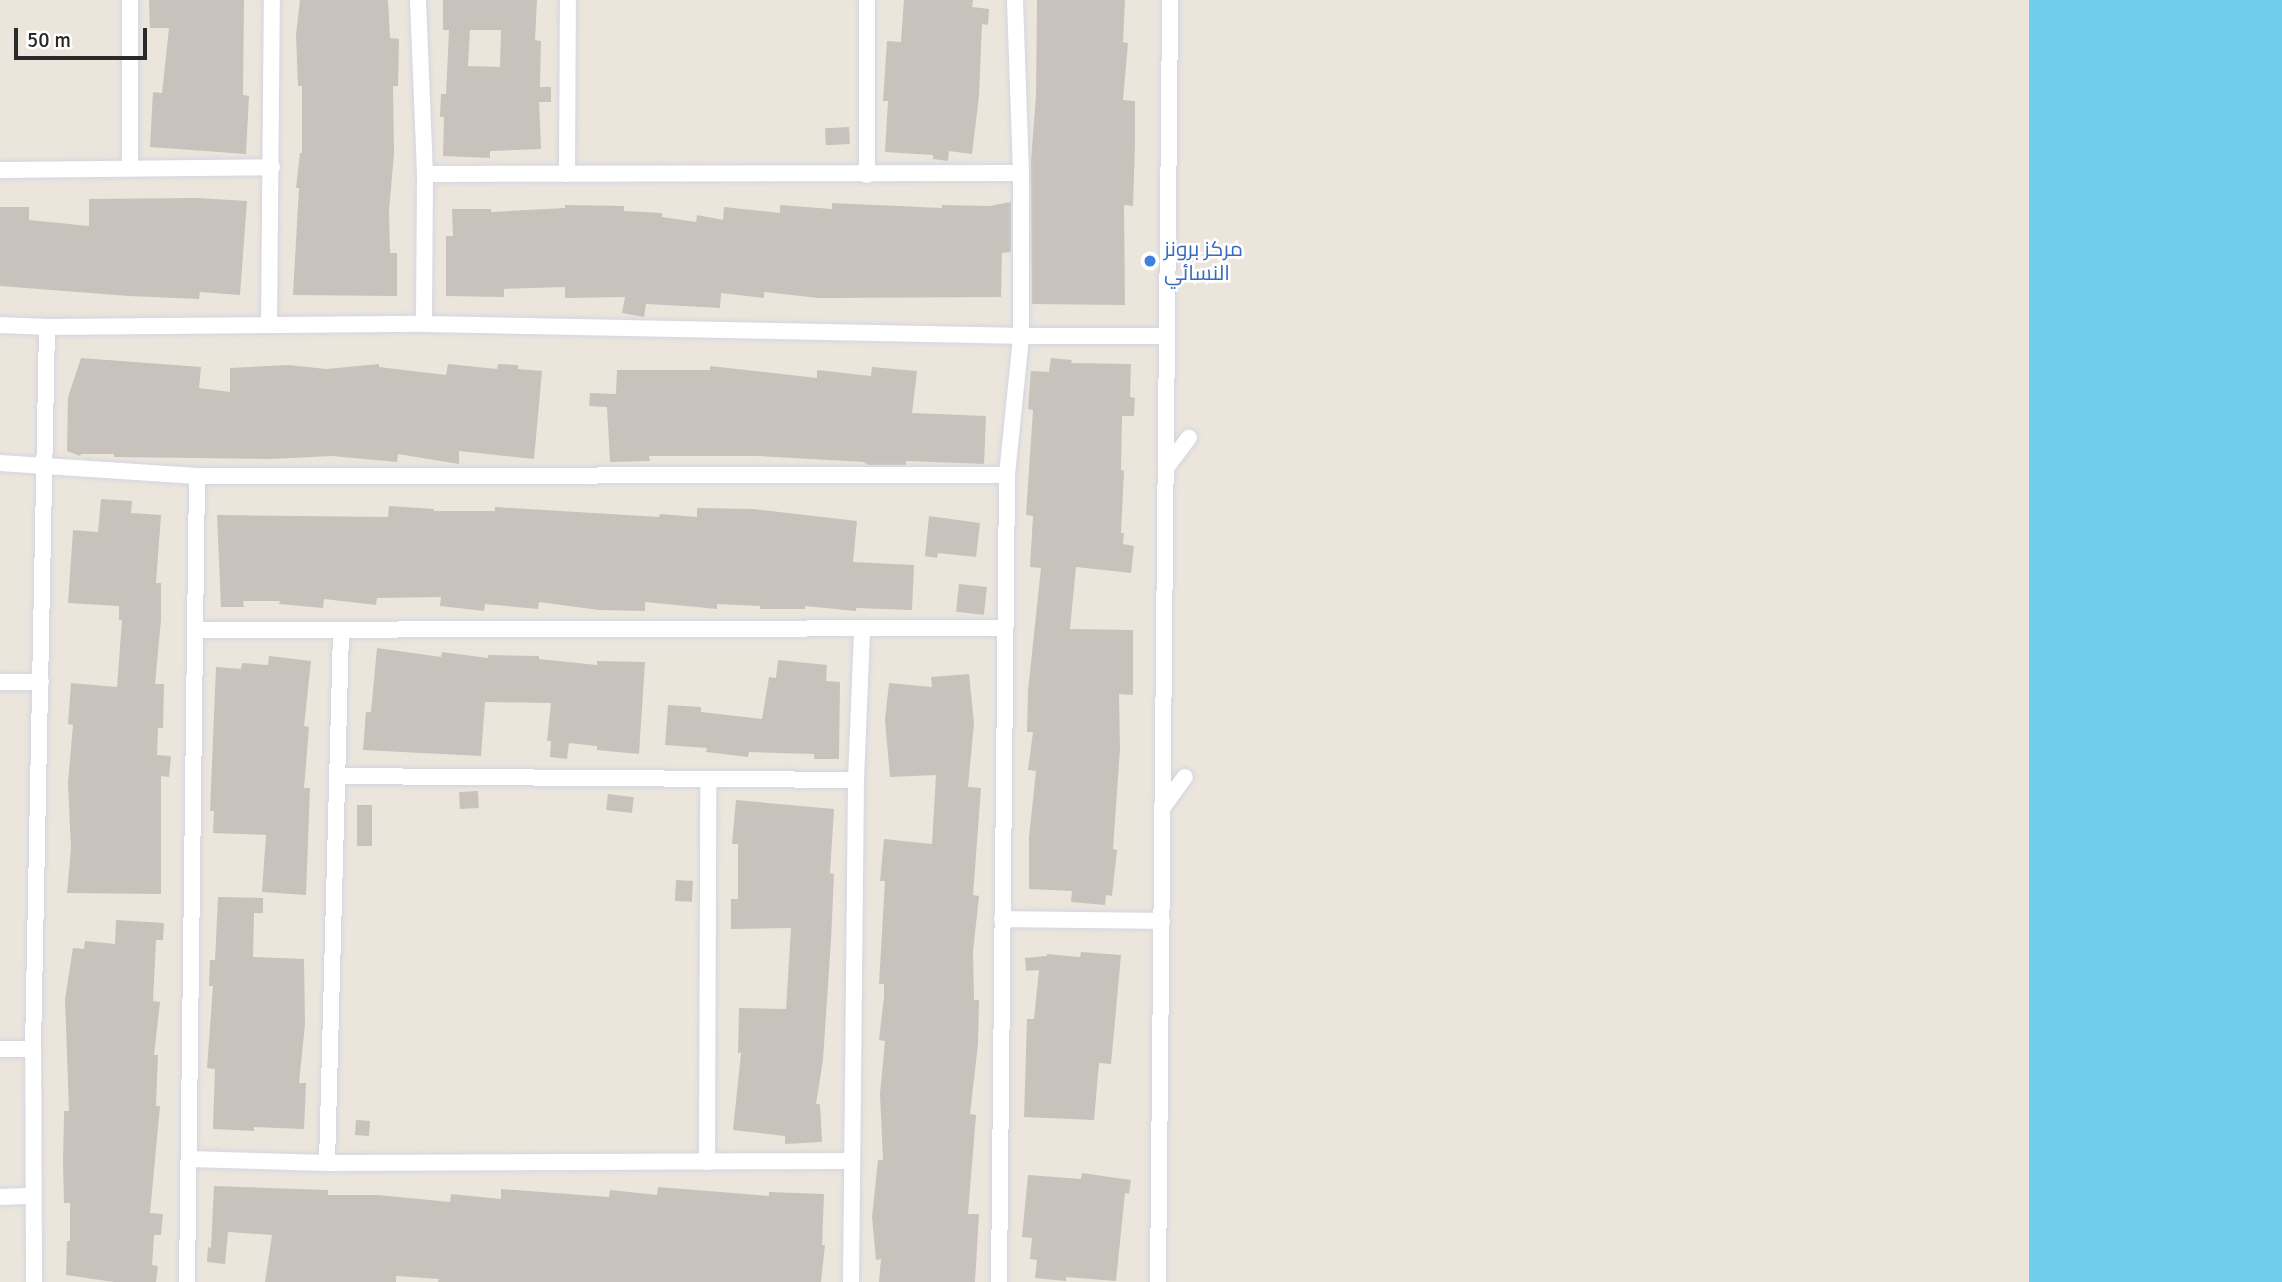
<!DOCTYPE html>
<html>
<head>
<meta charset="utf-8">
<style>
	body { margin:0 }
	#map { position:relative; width:2282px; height:1282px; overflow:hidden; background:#ece5dc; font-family:Signika,Cairo,sans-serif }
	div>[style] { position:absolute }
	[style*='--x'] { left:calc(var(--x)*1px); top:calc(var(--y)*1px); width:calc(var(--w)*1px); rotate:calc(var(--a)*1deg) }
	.water>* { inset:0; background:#72cceb; transform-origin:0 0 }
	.building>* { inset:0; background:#c7c2bc; transform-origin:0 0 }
	.roads { filter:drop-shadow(0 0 2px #d2d5e2) drop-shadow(0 0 2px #d2d5e2) }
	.minor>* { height:16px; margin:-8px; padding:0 8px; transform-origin:8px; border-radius:8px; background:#fff }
	.dots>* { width:19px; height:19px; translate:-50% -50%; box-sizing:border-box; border:4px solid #fff; border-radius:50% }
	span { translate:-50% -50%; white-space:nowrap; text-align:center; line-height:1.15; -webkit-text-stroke:5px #fff; paint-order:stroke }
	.shop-label { font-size:21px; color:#366cbe }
	.left { translate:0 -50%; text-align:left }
	.scale { position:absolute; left:14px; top:28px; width:133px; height:32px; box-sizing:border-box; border:4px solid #2a2a2a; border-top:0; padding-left:9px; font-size:21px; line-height:24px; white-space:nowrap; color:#2a2a2a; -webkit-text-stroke:5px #fff; paint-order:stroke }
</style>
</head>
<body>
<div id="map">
	<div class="water">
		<i style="left:2029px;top:0;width:253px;height:1282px"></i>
	</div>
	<div class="building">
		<i style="clip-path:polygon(149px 0,244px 0,243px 95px,249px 96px,246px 154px,150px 147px,153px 92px,162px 93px,169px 28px,150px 28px)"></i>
		<i style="clip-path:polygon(300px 0,388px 0,390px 38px,399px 39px,398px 86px,393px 86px,394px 154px,389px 211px,390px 253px,397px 253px,397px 296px,293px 295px,299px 188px,296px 188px,300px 153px,302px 153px,302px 86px,298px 86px,296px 35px)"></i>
		<i style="clip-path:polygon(evenodd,443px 0,537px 0,535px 40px,541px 41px,540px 87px,551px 87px,551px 102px,539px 102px,541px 149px,490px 151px,490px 158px,443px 156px,444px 117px,440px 117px,441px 94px,446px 94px,449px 30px,443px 30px,443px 0,470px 30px,501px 30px,500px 67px,468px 66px,470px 30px)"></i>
		<i style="clip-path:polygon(904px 0,973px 0,972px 7px,989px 9px,988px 25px,982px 24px,979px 96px,972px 154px,949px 151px,948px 161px,933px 159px,933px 155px,885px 152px,888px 101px,883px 101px,887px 41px,901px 42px)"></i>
		<i style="clip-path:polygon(1037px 0,1125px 0,1123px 42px,1128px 43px,1123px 100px,1135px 101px,1135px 144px,1133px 206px,1124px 205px,1125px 305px,1032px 304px,1031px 161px,1036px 95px)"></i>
		<i style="left:849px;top:127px;width:17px;height:24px;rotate:87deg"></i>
		<i style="clip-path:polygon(197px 198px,247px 201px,240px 295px,200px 292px,199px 299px,129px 296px,0 286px,0 207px,29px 207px,29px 220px,89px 226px,89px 199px)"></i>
		<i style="clip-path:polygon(1011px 202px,1011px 252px,1002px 253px,1001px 297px,819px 298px,764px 292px,764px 298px,721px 293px,720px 308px,646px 304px,644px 317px,622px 313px,625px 297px,565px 298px,565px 287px,504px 289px,504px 297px,446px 296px,446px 236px,453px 236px,452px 209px,491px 209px,491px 212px,565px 208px,565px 205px,624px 206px,624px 211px,662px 213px,662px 217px,696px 222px,697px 215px,723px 220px,724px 207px,780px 213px,780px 205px,832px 209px,832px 203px,942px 208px,942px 205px,989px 206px)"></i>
		<i style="clip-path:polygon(81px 358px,201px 367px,199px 388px,230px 392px,230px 368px,288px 365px,326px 369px,379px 364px,379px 367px,446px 375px,448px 364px,497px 369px,498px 364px,518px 365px,518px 369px,542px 371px,534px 459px,459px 451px,459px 464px,398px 454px,397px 462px,332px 456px,270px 459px,114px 457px,114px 454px,81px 454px,80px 456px,67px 451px,68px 397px)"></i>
		<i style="clip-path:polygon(1051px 358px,1072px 360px,1071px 363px,1131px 364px,1130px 397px,1135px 398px,1134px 416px,1122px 416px,1121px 470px,1124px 471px,1121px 533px,1124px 533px,1123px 544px,1134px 546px,1131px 573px,1076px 567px,1070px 629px,1133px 630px,1133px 695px,1119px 694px,1120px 748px,1113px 849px,1117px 850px,1112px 896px,1106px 895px,1105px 905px,1071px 902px,1072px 891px,1029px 889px,1029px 837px,1036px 771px,1028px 770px,1033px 732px,1027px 732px,1028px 691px,1041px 568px,1030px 567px,1033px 516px,1026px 515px,1033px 410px,1028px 409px,1031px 371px,1049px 372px)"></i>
		<i style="clip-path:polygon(710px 366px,817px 378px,817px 370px,871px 376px,872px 367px,917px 371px,912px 413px,986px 416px,984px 464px,906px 461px,906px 465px,868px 465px,864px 462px,758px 456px,649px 456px,650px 461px,610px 462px,607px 407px,589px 406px,590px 393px,616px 394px,617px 370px,710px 370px)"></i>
		<i style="clip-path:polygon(101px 499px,132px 501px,131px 513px,161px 515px,156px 583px,161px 583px,161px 620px,155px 684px,164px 684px,163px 728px,158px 728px,157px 755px,171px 756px,169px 777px,161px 776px,161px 894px,67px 893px,71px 848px,68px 783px,73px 725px,68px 724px,71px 683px,117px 687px,122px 620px,119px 620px,119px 606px,68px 603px,73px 530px,98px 532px)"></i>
		<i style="clip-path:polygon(389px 506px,434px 509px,434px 511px,495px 511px,495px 507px,659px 517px,660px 514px,697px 517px,697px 508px,753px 509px,857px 521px,853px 562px,914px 565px,912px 610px,856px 608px,856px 611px,805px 606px,805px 609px,760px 609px,760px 606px,717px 604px,717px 609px,645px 602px,645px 611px,599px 610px,539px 602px,538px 609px,485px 604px,484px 611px,440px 606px,441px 597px,377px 598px,376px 605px,324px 599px,323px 608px,279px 604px,280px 601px,243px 601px,244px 607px,221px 607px,217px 515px,388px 517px)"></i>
		<i style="clip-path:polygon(929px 516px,980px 523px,976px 557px,938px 553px,937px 558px,925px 556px)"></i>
		<i style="left:959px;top:584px;width:28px;height:28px;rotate:6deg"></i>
		<i style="clip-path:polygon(377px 648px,441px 657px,442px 652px,488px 658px,488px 655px,539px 656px,539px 659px,597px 665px,597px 661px,645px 662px,639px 754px,597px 750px,597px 746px,569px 743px,567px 759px,550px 757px,551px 741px,547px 741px,551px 703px,485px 702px,481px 756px,363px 750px,366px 712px,371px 712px)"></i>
		<i style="clip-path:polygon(269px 656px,311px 661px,304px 726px,309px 727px,304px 788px,310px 788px,306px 895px,262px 892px,266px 835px,213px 833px,214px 811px,210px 811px,216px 667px,241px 669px,242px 663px,268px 665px)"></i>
		<i style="clip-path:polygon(778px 660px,827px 665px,826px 681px,840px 682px,839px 759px,814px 759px,814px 754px,749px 752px,748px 757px,706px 752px,707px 748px,665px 745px,668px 705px,701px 707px,701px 712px,762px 719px,769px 677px,776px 678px)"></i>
		<i style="clip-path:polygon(969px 674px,974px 723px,968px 787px,981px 788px,973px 895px,979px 896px,973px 952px,974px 1000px,979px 1000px,978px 1044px,970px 1114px,976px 1115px,968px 1214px,979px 1214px,975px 1282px,879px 1282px,881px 1259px,876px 1260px,872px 1217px,878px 1160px,883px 1160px,880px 1094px,885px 1041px,879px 1040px,884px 997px,884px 984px,879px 984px,885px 881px,880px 881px,884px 839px,932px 844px,936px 775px,890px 777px,885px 720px,889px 683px,932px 687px,931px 677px)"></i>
		<i style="left:478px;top:791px;width:17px;height:19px;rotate:87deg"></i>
		<i style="left:608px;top:794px;width:26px;height:16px;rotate:7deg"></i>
		<i style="clip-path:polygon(736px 800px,834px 809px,830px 873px,834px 874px,831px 940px,823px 1060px,816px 1104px,820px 1104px,822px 1142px,785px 1144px,785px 1136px,733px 1130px,741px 1053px,738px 1053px,739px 1008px,786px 1009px,791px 928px,731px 929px,731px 899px,738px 899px,738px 844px,732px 844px)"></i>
		<i style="left:357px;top:805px;width:15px;height:41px"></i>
		<i style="left:676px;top:880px;width:17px;height:21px;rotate:3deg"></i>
		<i style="clip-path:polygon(218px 897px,263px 898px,263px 913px,254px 913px,253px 957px,304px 959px,305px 1024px,299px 1083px,306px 1083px,304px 1129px,254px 1127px,254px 1131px,213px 1129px,215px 1069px,207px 1068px,213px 986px,209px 986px,210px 960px,215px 960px)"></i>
		<i style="clip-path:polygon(116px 920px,164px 923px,163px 940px,156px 940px,153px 1001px,160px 1002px,154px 1055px,158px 1055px,156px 1106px,160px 1106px,150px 1213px,163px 1214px,161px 1235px,154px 1235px,152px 1265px,158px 1266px,156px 1282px,114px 1282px,66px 1275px,67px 1241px,70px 1241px,70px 1203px,64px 1203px,63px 1164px,64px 1111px,69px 1111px,65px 999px,73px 948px,84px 949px,85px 941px,115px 944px)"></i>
		<i style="clip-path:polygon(1081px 952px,1121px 955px,1111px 1064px,1099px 1063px,1094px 1120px,1024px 1117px,1027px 1019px,1034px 1019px,1039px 970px,1026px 971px,1025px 958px,1047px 956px,1047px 954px,1080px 957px)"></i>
		<i style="left:356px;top:1120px;width:14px;height:15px;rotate:4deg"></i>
		<i style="clip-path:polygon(1082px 1173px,1131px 1180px,1129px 1194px,1125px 1193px,1116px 1281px,1066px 1277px,1066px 1281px,1035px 1278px,1037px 1260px,1030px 1259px,1032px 1238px,1022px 1237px,1028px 1175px,1081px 1179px)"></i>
		<i style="clip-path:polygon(214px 1186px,328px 1190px,328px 1195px,378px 1195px,450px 1202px,451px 1194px,501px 1199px,501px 1189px,609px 1197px,610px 1190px,657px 1195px,658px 1187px,769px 1196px,769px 1192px,824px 1194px,822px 1245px,825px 1245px,821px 1282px,438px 1282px,439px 1279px,396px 1276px,396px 1282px,265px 1282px,272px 1235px,228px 1232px,225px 1264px,207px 1262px,208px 1247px,211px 1248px)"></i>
	</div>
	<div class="roads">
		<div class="minor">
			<i style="--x:418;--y:0;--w:174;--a:87.7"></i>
			<i style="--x:425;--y:174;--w:150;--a:90.4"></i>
			<i style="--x:130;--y:167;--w:167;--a:-90"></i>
			<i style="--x:0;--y:170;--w:272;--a:-0.6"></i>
			<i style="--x:425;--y:174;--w:596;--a:-0.1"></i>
			<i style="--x:567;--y:174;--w:174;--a:-89.7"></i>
			<i style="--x:867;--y:175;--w:175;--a:-90"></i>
			<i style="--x:0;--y:325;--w:47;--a:2.4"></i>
			<i style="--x:47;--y:327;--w:377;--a:-0.5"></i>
			<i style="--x:424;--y:324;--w:597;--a:1.15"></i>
			<i style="--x:1021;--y:336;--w:146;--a:0"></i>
			<i style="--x:269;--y:325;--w:325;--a:-89.5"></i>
			<i style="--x:0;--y:463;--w:197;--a:3.8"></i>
			<i style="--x:197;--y:476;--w:810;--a:-0.07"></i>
			<i style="--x:1166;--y:468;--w:38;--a:-53"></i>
			<i style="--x:195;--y:630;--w:809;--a:-0.14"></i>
			<i style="--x:0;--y:682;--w:41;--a:0"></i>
			<i style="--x:338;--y:776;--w:518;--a:0.44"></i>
			<i style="--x:1163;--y:807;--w:37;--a:-54"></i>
			<i style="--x:1002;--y:919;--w:160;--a:0.7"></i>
			<i style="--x:0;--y:1049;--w:33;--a:0"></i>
			<i style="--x:189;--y:1159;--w:138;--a:1.7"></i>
			<i style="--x:327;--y:1163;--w:524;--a:-0.22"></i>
			<i style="--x:707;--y:1162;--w:381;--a:-89.8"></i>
			<i style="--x:327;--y:1163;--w:532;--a:-88.49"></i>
			<i style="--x:0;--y:1197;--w:33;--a:-2"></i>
			<i style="--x:34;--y:1282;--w:233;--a:-90.2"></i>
			<i style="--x:33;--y:1049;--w:722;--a:-88.89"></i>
			<i style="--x:187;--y:1282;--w:806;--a:-89.29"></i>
			<i style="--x:851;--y:1282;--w:502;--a:-89.43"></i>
			<i style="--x:856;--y:780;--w:149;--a:-87.7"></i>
			<i style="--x:999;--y:1282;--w:807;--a:-89.43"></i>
			<i style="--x:1007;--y:475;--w:140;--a:-84.2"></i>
			<i style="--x:1021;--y:336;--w:163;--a:-90"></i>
			<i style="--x:1021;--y:173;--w:173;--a:-92"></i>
			<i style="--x:1158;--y:1282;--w:1282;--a:-89.46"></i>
		</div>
	</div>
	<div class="dots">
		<i style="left:1150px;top:261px;background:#3f7fe0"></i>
	</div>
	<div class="shop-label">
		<span class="left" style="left:1164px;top:261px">مركز برونز<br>النسائي</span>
	</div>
	<div class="scale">50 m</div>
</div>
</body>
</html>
